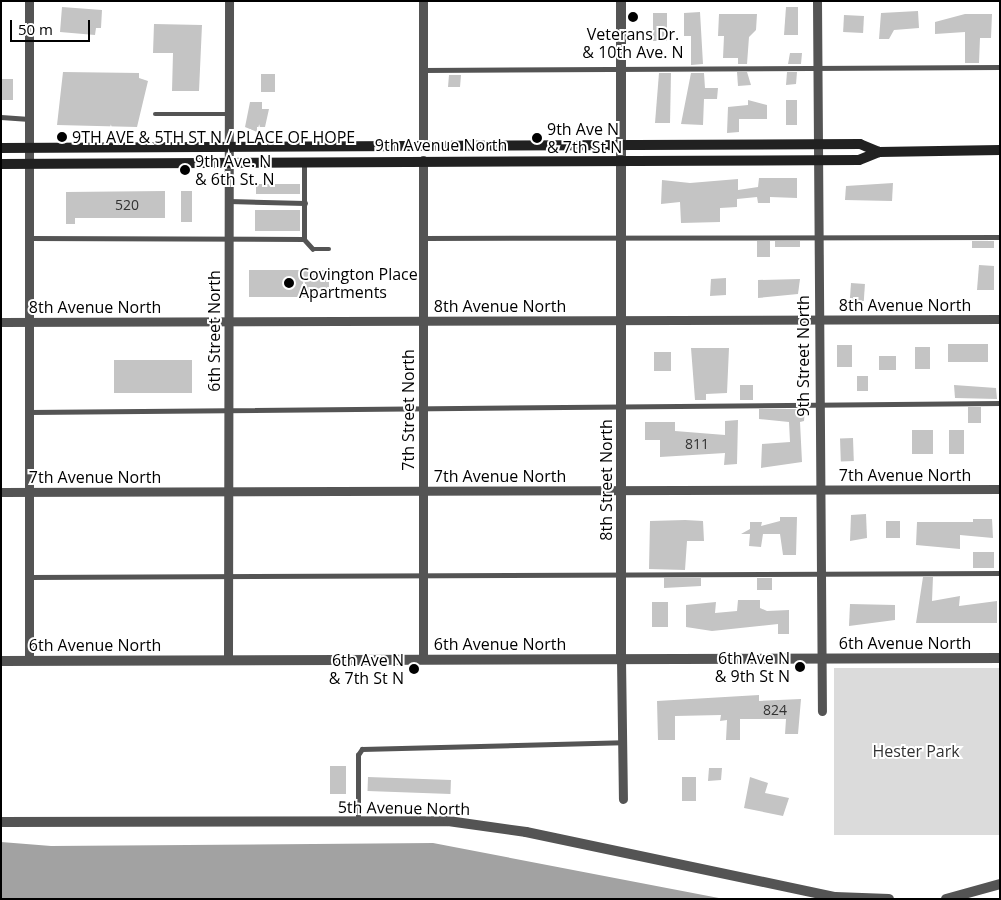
<!DOCTYPE html>
<html>
<head>
<meta charset="utf-8">
<style>
	body { margin:0 }
	#map { position:relative; width:1001px; height:900px; overflow:hidden; background:#fff; font-family:"Open Sans",sans-serif }
	div>[style] { position:absolute }
	[style*='--x'] { left:calc(var(--x)*1px); top:calc(var(--y)*1px); width:calc(var(--w)*1px); rotate:calc(var(--a)*1deg) }
	.green>* { inset:0; background:#dbdbdb; transform-origin:0 0 }
	.water>* { inset:0; background:#a2a2a2 }
	.building>* { inset:0; background:#c4c4c4; transform-origin:0 0 }
	.service>* { height:4.5px; margin:-2.25px; padding:0 2.25px; transform-origin:2.25px; border-radius:2.25px; background:#545454 }
	.minor>* { height:9px; margin:-4.5px; padding:0 4.5px; transform-origin:4.5px; border-radius:4.5px; background:#545454 }
	.tertiary>* { height:10px; margin:-5px; padding:0 5px; transform-origin:5px; border-radius:5px; background:#545454 }
	.secondary>* { height:10px; margin:-5px; padding:0 5px; transform-origin:5px; border-radius:5px; background:#212121 }
	.dots>* { width:14px; height:14px; translate:-50% -50%; box-sizing:border-box; border:2px solid #fff; border-radius:50% }
	span { translate:-50% -50%; white-space:nowrap; text-align:center; line-height:1.15; -webkit-text-stroke:4px #fff; paint-order:stroke }
	.number-label { font-size:14px; color:#313131 }
	.number-label span { -webkit-text-stroke-width:0 }
	.poi-label { font-size:16px; color:#000 }
	.left { translate:0 -50%; text-align:left }
	.right { translate:-100% -50%; text-align:right }
	.street-label { font-size:16px; color:#000 }
	.park-label { font-size:16px; color:#323232 }
	.frame { position:absolute; inset:0; border:2px solid #000; pointer-events:none }
	.scale { position:absolute; left:10px; top:20px; width:80px; height:22px; box-sizing:border-box; border:2px solid #000; border-top:0; padding-left:6px; font-size:15px; line-height:18px; white-space:nowrap; color:#000; -webkit-text-stroke:4px #fff; paint-order:stroke }
</style>
</head>
<body>
<div id="map">
	<div class="green">
		<i style="left:834px;top:668px;width:166px;height:167px"></i>
	</div>
	<div class="water">
		<i style="clip-path:polygon(1px 842px,51px 846px,433px 843px,724px 899px,1px 899px)"></i>
	</div>
	<div class="building">
		<i style="clip-path:polygon(62px 7px,102px 10px,101px 28px,96px 28px,95px 35px,60px 32px)"></i>
		<i style="clip-path:polygon(786px 7px,798px 7px,798px 35px,784px 35px)"></i>
		<i style="clip-path:polygon(918px 11px,919px 28px,894px 30px,889px 39px,879px 39px,881px 13px)"></i>
		<i style="clip-path:polygon(700px 12px,703px 64px,691px 65px,691px 36px,684px 36px,684px 13px)"></i>
		<i style="left:667px;top:13px;width:28px;height:14px;rotate:90deg"></i>
		<i style="clip-path:polygon(719px 14px,757px 14px,756px 30px,749px 37px,747px 64px,738px 64px,738px 58px,723px 58px,724px 36px,718px 36px)"></i>
		<i style="clip-path:polygon(965px 14px,992px 14px,991px 38px,980px 38px,979px 63px,965px 63px,965px 32px,935px 34px,935px 22px)"></i>
		<i style="left:844px;top:15px;width:20px;height:17px;rotate:3deg"></i>
		<i style="clip-path:polygon(154px 24px,202px 25px,199px 91px,172px 91px,173px 53px,153px 53px)"></i>
		<i style="clip-path:polygon(790px 53px,802px 53px,801px 64px,788px 64px)"></i>
		<i style="clip-path:polygon(63px 72px,139px 73px,139px 78px,148px 81px,137px 127px,57px 125px)"></i>
		<i style="clip-path:polygon(737px 72px,747px 72px,751px 85px,738px 86px)"></i>
		<i style="clip-path:polygon(787px 72px,797px 72px,796px 84px,786px 85px)"></i>
		<i style="clip-path:polygon(659px 73px,671px 73px,670px 123px,655px 123px)"></i>
		<i style="clip-path:polygon(691px 73px,704px 73px,705px 88px,718px 88px,717px 99px,704px 99px,703px 125px,681px 124px)"></i>
		<i style="left:261px;top:74px;width:14px;height:18px"></i>
		<i style="clip-path:polygon(449px 75px,461px 75px,460px 87px,448px 87px)"></i>
		<i style="left:1px;top:79px;width:12px;height:21px"></i>
		<i style="clip-path:polygon(748px 100px,767px 105px,767px 119px,739px 119px,739px 132px,727px 133px,728px 107px,748px 105px)"></i>
		<i style="left:786px;top:100px;width:11px;height:25px"></i>
		<i style="clip-path:polygon(250px 102px,262px 102px,262px 109px,269px 109px,265px 127px,257px 127px,257px 132px,245px 127px)"></i>
		<i style="clip-path:polygon(759px 178px,797px 178px,797px 198px,770px 197px,770px 203px,758px 203px,757px 197px,737px 199px,737px 207px,720px 208px,720px 222px,681px 223px,680px 202px,661px 204px,662px 180px,690px 183px,738px 179px,738px 190px,758px 187px)"></i>
		<i style="clip-path:polygon(893px 183px,892px 201px,845px 200px,846px 186px)"></i>
		<i style="left:256px;top:184px;width:44px;height:10px"></i>
		<i style="clip-path:polygon(165px 191px,165px 218px,75px 218px,75px 224px,66px 224px,66px 192px)"></i>
		<i style="left:181px;top:191px;width:11px;height:31px"></i>
		<i style="left:255px;top:210px;width:45px;height:21px"></i>
		<i style="left:757px;top:241px;width:13px;height:16px"></i>
		<i style="left:775px;top:241px;width:25px;height:6px"></i>
		<i style="left:972px;top:241px;width:22px;height:7px"></i>
		<i style="clip-path:polygon(979px 265px,994px 266px,994px 290px,977px 290px)"></i>
		<i style="left:249px;top:270px;width:80px;height:27px"></i>
		<i style="clip-path:polygon(726px 278px,726px 295px,710px 296px,711px 279px)"></i>
		<i style="clip-path:polygon(800px 279px,798px 294px,758px 298px,758px 280px)"></i>
		<i style="left:851px;top:283px;width:14px;height:17px;rotate:4deg"></i>
		<i style="left:948px;top:344px;width:40px;height:18px"></i>
		<i style="left:837px;top:345px;width:15px;height:22px"></i>
		<i style="left:915px;top:347px;width:15px;height:22px"></i>
		<i style="clip-path:polygon(691px 348px,729px 348px,727px 393px,706px 394px,706px 400px,695px 400px)"></i>
		<i style="left:654px;top:352px;width:17px;height:19px"></i>
		<i style="left:896px;top:356px;width:14px;height:17px;rotate:90deg"></i>
		<i style="left:114px;top:360px;width:78px;height:33px"></i>
		<i style="left:868px;top:376px;width:15px;height:11px;rotate:90deg"></i>
		<i style="left:740px;top:385px;width:13px;height:15px"></i>
		<i style="clip-path:polygon(954px 385px,996px 388px,997px 399px,955px 398px)"></i>
		<i style="left:968px;top:407px;width:13px;height:16px"></i>
		<i style="clip-path:polygon(759px 409px,805px 409px,804px 421px,800px 422px,802px 462px,761px 468px,762px 444px,790px 442px,789px 422px,759px 419px)"></i>
		<i style="clip-path:polygon(738px 420px,737px 464px,724px 465px,725px 453px,660px 457px,660px 440px,645px 440px,645px 422px,675px 422px,675px 431px,725px 435px,725px 421px)"></i>
		<i style="left:912px;top:430px;width:21px;height:24px"></i>
		<i style="left:949px;top:430px;width:15px;height:24px"></i>
		<i style="left:853px;top:438px;width:23px;height:13px;rotate:88deg"></i>
		<i style="clip-path:polygon(866px 514px,867px 538px,850px 541px,851px 515px)"></i>
		<i style="clip-path:polygon(780px 517px,797px 517px,796px 555px,783px 555px,780px 534px,763px 534px,761px 547px,749px 546px,750px 534px,741px 534px,750px 529px,750px 522px,762px 522px,761px 526px,780px 521px)"></i>
		<i style="clip-path:polygon(973px 519px,992px 519px,993px 538px,960px 535px,960px 549px,916px 545px,917px 522px,973px 522px)"></i>
		<i style="clip-path:polygon(685px 520px,703px 521px,704px 541px,687px 541px,685px 570px,649px 569px,650px 521px)"></i>
		<i style="left:886px;top:521px;width:14px;height:17px"></i>
		<i style="left:973px;top:552px;width:21px;height:16px"></i>
		<i style="clip-path:polygon(923px 577px,933px 577px,932px 601px,960px 596px,959px 606px,997px 601px,997px 623px,916px 623px)"></i>
		<i style="clip-path:polygon(664px 578px,701px 578px,701px 586px,664px 588px)"></i>
		<i style="left:757px;top:578px;width:15px;height:12px"></i>
		<i style="clip-path:polygon(738px 600px,760px 600px,760px 608px,767px 611px,789px 610px,789px 634px,778px 634px,778px 624px,712px 631px,686px 627px,686px 605px,716px 602px,715px 613px,737px 611px)"></i>
		<i style="left:652px;top:602px;width:16px;height:25px"></i>
		<i style="clip-path:polygon(850px 604px,895px 605px,895px 620px,849px 626px)"></i>
		<i style="clip-path:polygon(759px 695px,759px 701px,801px 699px,798px 734px,785px 734px,786px 719px,740px 719px,740px 740px,726px 740px,727px 720px,720px 721px,721px 715px,675px 716px,675px 740px,658px 740px,657px 701px)"></i>
		<i style="left:330px;top:766px;width:16px;height:28px"></i>
		<i style="clip-path:polygon(709px 768px,722px 768px,721px 780px,708px 781px)"></i>
		<i style="left:368px;top:777px;width:83px;height:14px;rotate:2deg"></i>
		<i style="left:682px;top:777px;width:14px;height:24px"></i>
		<i style="clip-path:polygon(750px 777px,768px 783px,765px 793px,789px 798px,783px 816px,744px 808px)"></i>
	</div>
	<div class="service">
		<i style="--x:423;--y:70;--w:577;--a:-0.3"></i>
		<i style="--x:155;--y:114;--w:74;--a:0"></i>
		<i style="--x:1;--y:117;--w:28;--a:4"></i>
		<i style="--x:229;--y:201;--w:76;--a:1.5"></i>
		<i style="--x:29;--y:238;--w:275;--a:0.2"></i>
		<i style="--x:304;--y:239;--w:76;--a:-90"></i>
		<i style="--x:423;--y:238;--w:577;--a:-0.1"></i>
		<i style="--x:304;--y:239;--w:13;--a:48"></i>
		<i style="--x:313;--y:249;--w:16;--a:0"></i>
		<i style="--x:29;--y:412;--w:971;--a:-0.53"></i>
		<i style="--x:29;--y:577;--w:971;--a:-0.24"></i>
		<i style="--x:358;--y:821;--w:66;--a:-90"></i>
		<i style="--x:358;--y:755;--w:7;--a:-56"></i>
		<i style="--x:362;--y:749;--w:260;--a:-1.5"></i>
	</div>
	<div class="minor">
		<i style="--x:817;--y:1;--w:710;--a:89.6"></i>
		<i style="--x:423;--y:146;--w:145;--a:-90"></i>
		<i style="--x:423;--y:160;--w:499;--a:90"></i>
		<i style="--x:1;--y:322;--w:999;--a:-0.17"></i>
		<i style="--x:1;--y:492;--w:999;--a:-0.17"></i>
		<i style="--x:621;--y:659;--w:140;--a:89.2"></i>
		<i style="--x:29;--y:660;--w:659;--a:-90"></i>
		<i style="--x:228;--y:660;--w:659;--a:-89.91"></i>
	</div>
	<div class="tertiary">
		<i style="--x:621;--y:1;--w:658;--a:90"></i>
		<i style="--x:1;--y:661;--w:999;--a:-0.17"></i>
		<i style="--x:1;--y:822;--w:447;--a:-0.1"></i>
		<i style="--x:448;--y:821;--w:79;--a:8"></i>
		<i style="--x:526;--y:832;--w:316;--a:11.9"></i>
		<i style="--x:835;--y:897;--w:54;--a:2.1"></i>
		<i style="--x:946;--y:899;--w:56;--a:-15.5"></i>
	</div>
	<div class="secondary">
		<i style="--x:1;--y:148;--w:859;--a:-0.27"></i>
		<i style="--x:860;--y:144;--w:21;--a:23"></i>
		<i style="--x:1;--y:164;--w:858;--a:-0.27"></i>
		<i style="--x:859;--y:160;--w:22;--a:-22"></i>
		<i style="--x:879;--y:152;--w:121;--a:-0.9"></i>
	</div>
	<div class="dots">
		<i style="left:633px;top:17px;background:#000"></i>
		<i style="left:62px;top:137px;background:#000"></i>
		<i style="left:537px;top:138px;background:#000"></i>
		<i style="left:185px;top:170px;background:#000"></i>
		<i style="left:289px;top:283px;background:#000"></i>
		<i style="left:800px;top:667px;background:#000"></i>
		<i style="left:414px;top:669px;background:#000"></i>
	</div>
	<div class="number-label">
		<span style="left:127px;top:205px">520</span>
		<span style="left:697px;top:444px">811</span>
		<span style="left:775px;top:710px">824</span>
	</div>
	<div class="poi-label">
		<span style="left:633px;top:43px">Veterans Dr.<br>&amp; 10th Ave. N</span>
		<span class="left" style="left:547px;top:138px">9th Ave N<br>&amp; 7th St N</span>
		<span class="left" style="left:72px;top:137px">9TH AVE &amp; 5TH ST N / PLACE OF HOPE</span>
		<span class="left" style="left:195px;top:170px">9th Ave. N<br>&amp; 6th St. N</span>
		<span class="left" style="left:299px;top:283px">Covington Place<br>Apartments</span>
		<span class="right" style="left:790px;top:667px">6th Ave N<br>&amp; 9th St N</span>
		<span class="right" style="left:404px;top:669px">6th Ave N<br>&amp; 7th St N</span>
	</div>
	<div class="street-label">
		<span style="left:441px;top:145px">9th Avenue North</span>
		<span style="left:905px;top:305px">8th Avenue North</span>
		<span style="left:500px;top:306px">8th Avenue North</span>
		<span style="left:95px;top:307px">8th Avenue North</span>
		<span style="left:214px;top:331px;rotate:-90deg">6th Street North</span>
		<span style="left:803px;top:356px;rotate:-90deg">9th Street North</span>
		<span style="left:408px;top:410px;rotate:-90deg">7th Street North</span>
		<span style="left:905px;top:475px">7th Avenue North</span>
		<span style="left:500px;top:476px">7th Avenue North</span>
		<span style="left:95px;top:477px">7th Avenue North</span>
		<span style="left:606px;top:480px;rotate:-90deg">8th Street North</span>
		<span style="left:905px;top:643px">6th Avenue North</span>
		<span style="left:500px;top:644px">6th Avenue North</span>
		<span style="left:95px;top:645px">6th Avenue North</span>
		<span style="left:404px;top:808px;rotate:1deg">5th Avenue North</span>
	</div>
	<div class="park-label">
		<span style="left:916px;top:751px">Hester Park</span>
	</div>
	<div class="frame"></div>
	<div class="scale">50 m</div>
</div>
</body>
</html>
